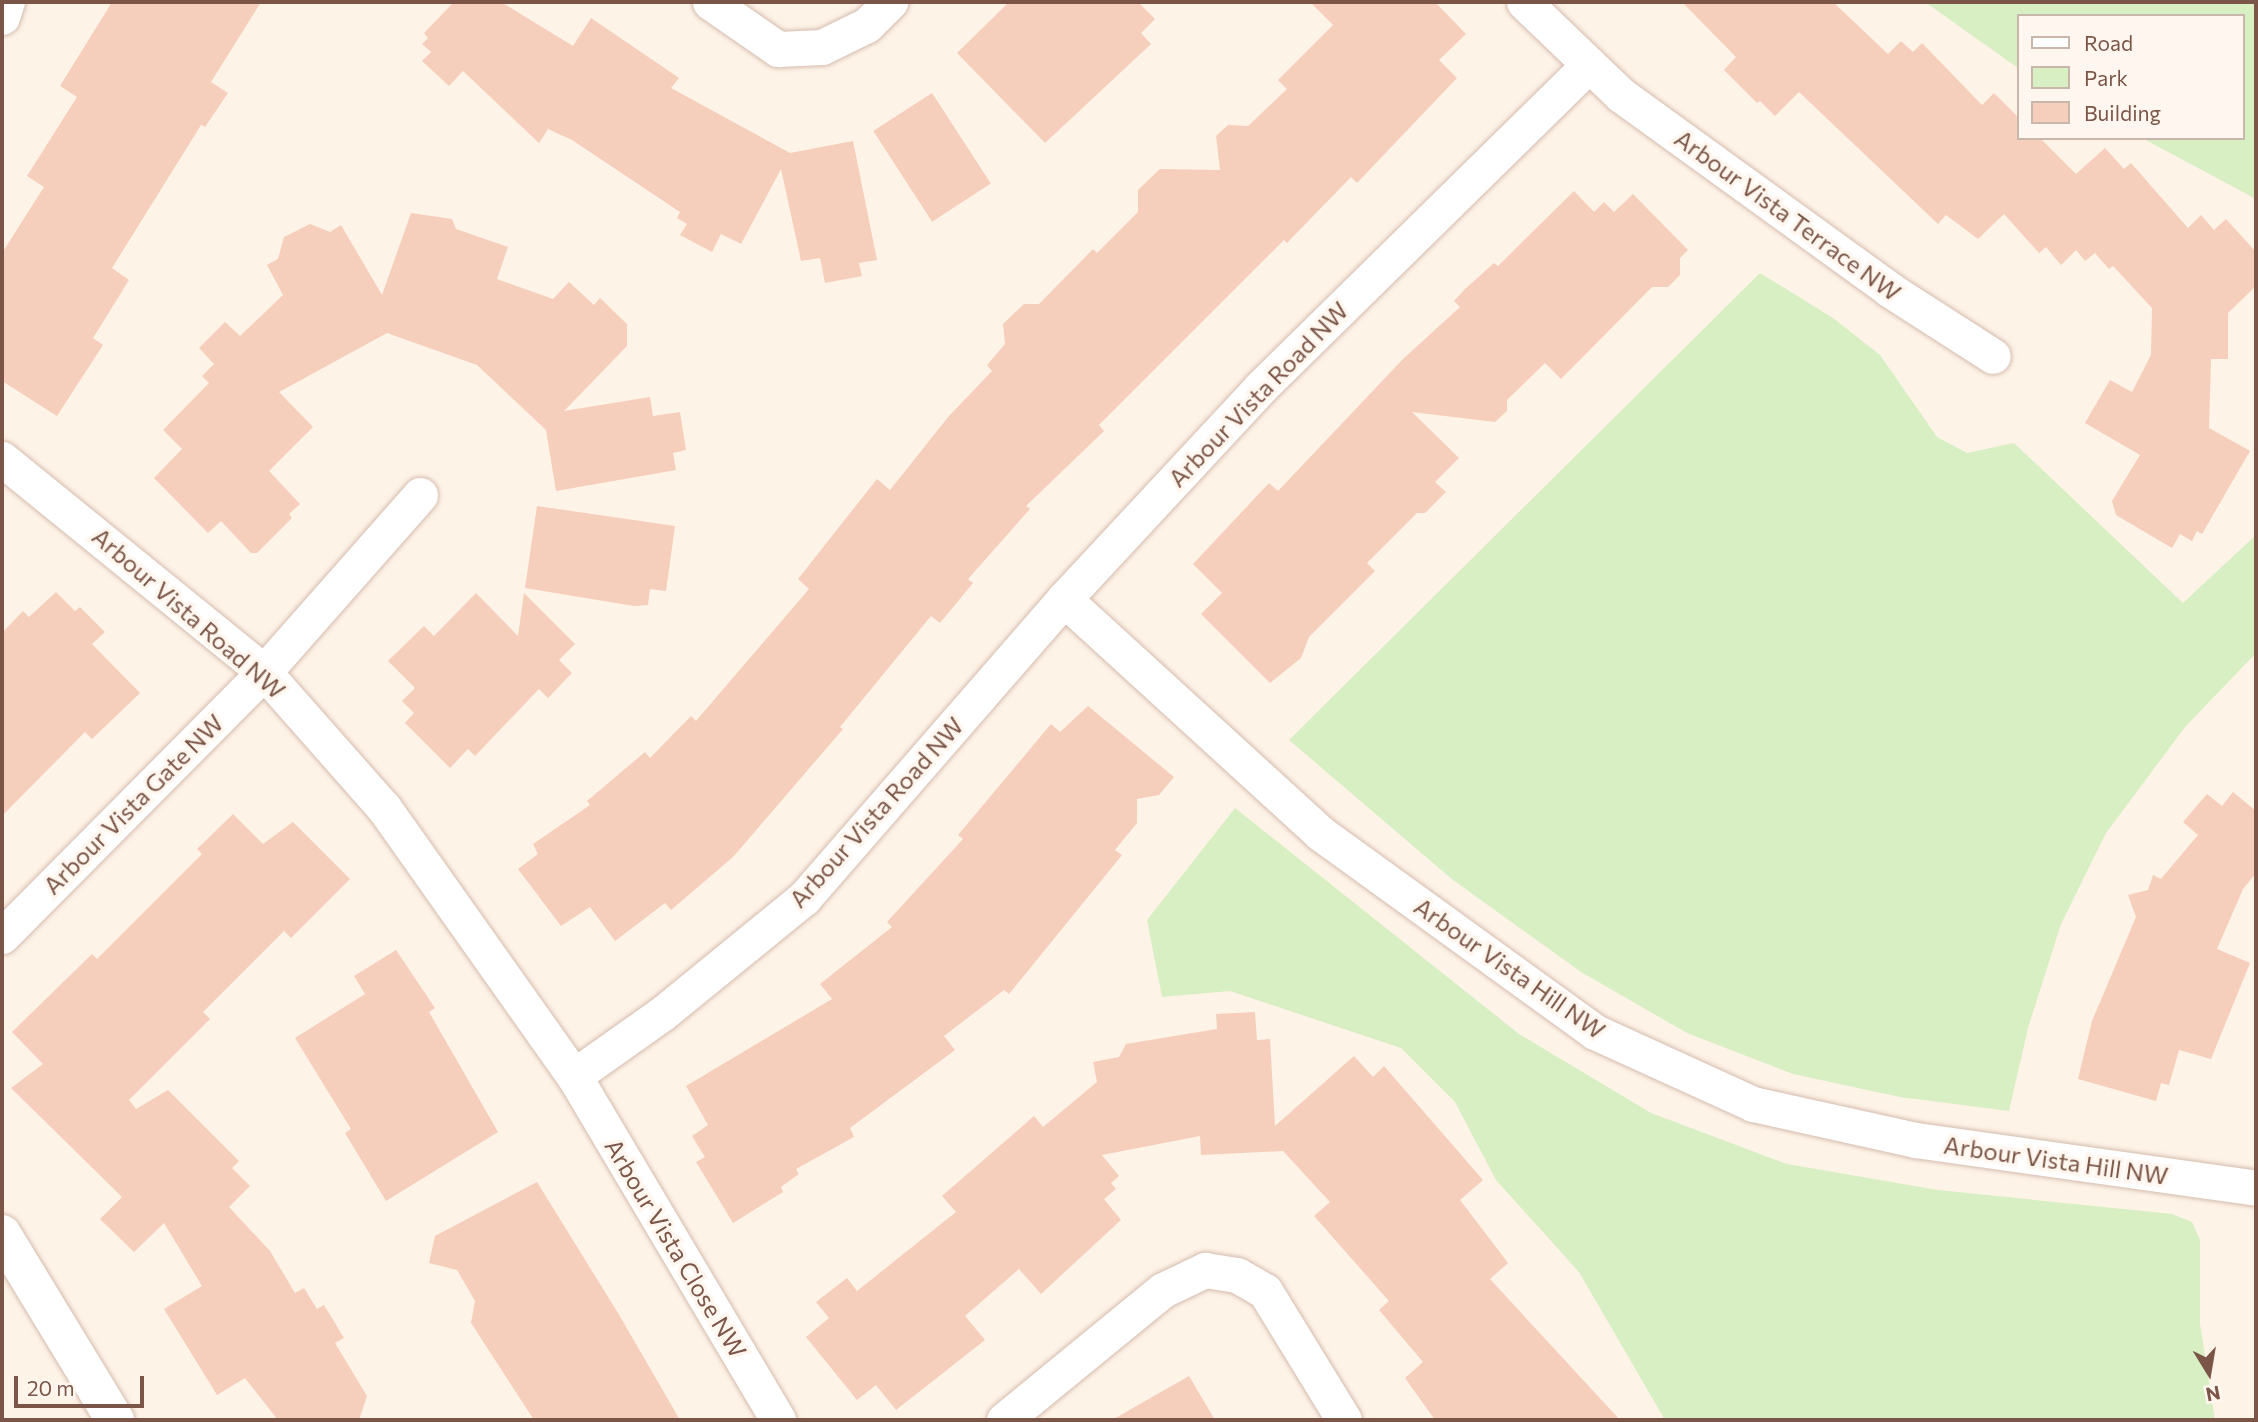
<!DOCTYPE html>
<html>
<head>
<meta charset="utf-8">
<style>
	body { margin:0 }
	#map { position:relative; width:2258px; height:1422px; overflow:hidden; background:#fef3e7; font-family:Commissioner,sans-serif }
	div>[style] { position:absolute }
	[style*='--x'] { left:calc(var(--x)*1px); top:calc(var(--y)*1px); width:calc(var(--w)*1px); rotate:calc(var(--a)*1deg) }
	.green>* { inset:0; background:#d8eec3 }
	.building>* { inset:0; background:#f6cebc; transform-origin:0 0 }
	.roads { filter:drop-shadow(0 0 2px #d4bcae) drop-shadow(0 0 2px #d4bcae) }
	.street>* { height:35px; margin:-17.5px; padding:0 17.5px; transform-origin:17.5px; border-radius:17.5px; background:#fff }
	.secondary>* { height:38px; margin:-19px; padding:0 19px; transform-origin:19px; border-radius:19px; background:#fff }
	span { translate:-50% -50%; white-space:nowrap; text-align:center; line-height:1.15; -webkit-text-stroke:7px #fff7ef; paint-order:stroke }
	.street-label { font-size:24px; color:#7b5648 }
	.frame { position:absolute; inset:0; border:4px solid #7b5648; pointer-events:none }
	.legend { position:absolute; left:2017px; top:14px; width:228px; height:126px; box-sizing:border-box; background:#fff7ef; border:2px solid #cab7ac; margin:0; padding:9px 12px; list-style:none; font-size:21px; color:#7b5648 }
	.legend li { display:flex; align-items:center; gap:14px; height:35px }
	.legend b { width:35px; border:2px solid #cab7ac }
	.north { position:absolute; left:2174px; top:1338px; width:70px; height:70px; -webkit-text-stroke:5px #fff7ef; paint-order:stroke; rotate:169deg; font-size:19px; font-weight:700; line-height:28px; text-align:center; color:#7b5648 }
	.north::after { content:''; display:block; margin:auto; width:24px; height:32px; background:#7b5648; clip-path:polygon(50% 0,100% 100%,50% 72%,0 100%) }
	.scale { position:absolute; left:14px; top:1376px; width:130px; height:32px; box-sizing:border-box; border:4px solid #7b5648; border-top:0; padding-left:9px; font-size:21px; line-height:24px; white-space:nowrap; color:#7b5648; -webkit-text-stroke:5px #fff7ef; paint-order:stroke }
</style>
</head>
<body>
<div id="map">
	<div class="green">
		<i style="clip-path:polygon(1925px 2px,2256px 2px,2256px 199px,2142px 138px,2242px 138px,2242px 16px,2018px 16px,2018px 68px)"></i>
		<i style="clip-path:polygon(1760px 273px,1833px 318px,1880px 355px,1937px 437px,1967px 453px,2014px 443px,2183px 603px,2256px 535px,2256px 653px,2185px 727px,2106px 833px,2061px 924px,2028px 1028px,2009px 1111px,1900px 1097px,1793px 1074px,1687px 1033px,1581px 972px,1453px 880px,1289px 740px)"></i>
		<i style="clip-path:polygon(1235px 808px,1519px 1034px,1651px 1113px,1787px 1164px,1938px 1190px,2172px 1214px,2192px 1222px,2200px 1240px,2200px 1324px,2215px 1420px,1665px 1420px,1579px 1272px,1496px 1180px,1455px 1102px,1401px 1048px,1230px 991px,1162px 997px,1147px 920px)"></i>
	</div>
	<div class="building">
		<i style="clip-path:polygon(112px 2px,261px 2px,211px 82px,228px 93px,205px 127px,201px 125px,112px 268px,129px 280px,93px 338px,103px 345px,57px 416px,2px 381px,2px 253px,44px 187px,27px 176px,77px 97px,60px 86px)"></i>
		<i style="clip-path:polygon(454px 2px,501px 2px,573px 46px,591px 18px,679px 78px,671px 88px,790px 153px,853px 141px,877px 260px,859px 263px,862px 276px,825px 283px,820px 258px,801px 261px,781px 169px,741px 244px,721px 234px,712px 252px,680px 235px,687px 224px,677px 218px,680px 212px,572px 140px,548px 129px,539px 143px,463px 71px,449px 86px,422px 61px,431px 52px,422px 44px,428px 38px,424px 33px)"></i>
		<i style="clip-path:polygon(1009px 2px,1138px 2px,1155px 19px,1141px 33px,1151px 44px,1045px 143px,957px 53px)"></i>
		<i style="clip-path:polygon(1310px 2px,1435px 2px,1466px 34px,1439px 60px,1457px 78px,1357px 183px,1351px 177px,1287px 243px,1284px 240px,1099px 425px,1104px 431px,1026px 506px,1030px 509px,968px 579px,973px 583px,940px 623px,931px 616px,840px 727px,843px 729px,733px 857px,671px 910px,665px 903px,615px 941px,590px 907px,561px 926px,518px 869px,538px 854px,533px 844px,590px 805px,587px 801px,645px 752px,650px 758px,691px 716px,696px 721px,809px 589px,798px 579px,877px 479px,890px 490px,949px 416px,992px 371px,987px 365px,1005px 344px,1003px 324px,1024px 304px,1039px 304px,1093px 249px,1097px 253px,1138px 212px,1138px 190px,1160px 169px,1220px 170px,1216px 136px,1228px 125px,1248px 126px,1287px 89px,1278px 80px,1333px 25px)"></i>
		<i style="clip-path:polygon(1682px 2px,1833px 2px,1888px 54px,1901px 41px,1913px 52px,1922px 43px,1982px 105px,1994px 93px,2018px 117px,2018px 138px,2040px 138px,2076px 174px,2105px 148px,2124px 169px,2131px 163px,2188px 228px,2201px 215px,2214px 230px,2226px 219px,2256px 252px,2256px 286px,2228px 313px,2228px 359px,2211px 359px,2209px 428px,2250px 451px,2202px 534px,2197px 531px,2192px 541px,2180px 534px,2172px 548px,2116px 515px,2112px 501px,2140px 455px,2085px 423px,2110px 380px,2132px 392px,2151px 355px,2152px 308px,2113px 266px,2109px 269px,2095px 253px,2085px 261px,2076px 250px,2061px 265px,2046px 247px,2039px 253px,2004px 214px,1978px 239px,1946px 215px,1938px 224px,1799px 92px,1775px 116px,1760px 101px,1757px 103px,1724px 70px,1736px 57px)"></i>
		<i style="left:932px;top:93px;width:108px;height:70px;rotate:57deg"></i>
		<i style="clip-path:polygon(1574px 191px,1594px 212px,1604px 202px,1614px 212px,1633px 194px,1688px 250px,1680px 258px,1680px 275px,1668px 287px,1652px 287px,1561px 379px,1545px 363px,1507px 400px,1507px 411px,1495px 422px,1412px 412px,1459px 458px,1435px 482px,1446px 492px,1425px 513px,1417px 513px,1367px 563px,1375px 571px,1309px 637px,1301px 658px,1270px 683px,1201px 614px,1222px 593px,1193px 564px,1269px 483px,1278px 491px,1403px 359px,1460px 307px,1454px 301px,1465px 289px,1494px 263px,1498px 266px)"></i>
		<i style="clip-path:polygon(411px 213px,452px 219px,456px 229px,508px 247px,497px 279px,553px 299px,569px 282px,594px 305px,600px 298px,627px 324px,627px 346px,564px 411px,650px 397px,653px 416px,680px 412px,686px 450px,673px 453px,676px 470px,556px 491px,546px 430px,477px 365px,387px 333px,279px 392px,313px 427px,269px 471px,300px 504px,289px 514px,292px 518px,257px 553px,251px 553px,221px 521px,208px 533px,154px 478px,182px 449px,163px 430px,209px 383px,202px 376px,214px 364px,199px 348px,225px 322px,240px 336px,283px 295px,267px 265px,278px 259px,284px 237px,310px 224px,330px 232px,341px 225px,382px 295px)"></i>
		<i style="clip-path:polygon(537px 506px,675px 526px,666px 591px,650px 589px,648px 605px,634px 606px,525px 588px)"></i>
		<i style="clip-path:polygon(56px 592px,75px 611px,80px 607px,105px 632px,92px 644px,140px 693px,92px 739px,85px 732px,2px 816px,2px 633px,23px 611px,29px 617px)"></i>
		<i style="clip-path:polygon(476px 593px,518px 636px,524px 593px,575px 644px,559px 660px,572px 673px,548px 698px,539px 689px,475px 756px,468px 749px,450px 768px,405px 723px,414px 713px,402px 701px,415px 688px,388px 661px,424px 626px,434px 636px)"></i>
		<i style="clip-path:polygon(1088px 706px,1174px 777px,1159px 795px,1137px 799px,1137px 823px,1115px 850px,1122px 855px,1009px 994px,1004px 990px,944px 1036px,955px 1050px,850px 1128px,854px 1137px,796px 1169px,799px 1174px,781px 1187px,783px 1192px,733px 1223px,696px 1162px,705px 1157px,692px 1136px,708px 1125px,686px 1086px,832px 999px,820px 984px,892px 927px,887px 922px,963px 839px,958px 835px,1051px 724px,1060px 732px)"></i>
		<i style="clip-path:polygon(2233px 792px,2256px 811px,2256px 873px,2243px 889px,2217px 949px,2250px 963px,2211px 1059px,2179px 1050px,2169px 1085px,2161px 1083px,2156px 1101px,2078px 1079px,2092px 1021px,2136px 917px,2128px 895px,2148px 890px,2153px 875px,2161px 879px,2198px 835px,2183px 822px,2207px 794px,2222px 806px)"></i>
		<i style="clip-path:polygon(233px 814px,263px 844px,293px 822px,350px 879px,291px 938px,284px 931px,203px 1012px,210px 1019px,129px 1100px,136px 1109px,168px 1090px,239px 1161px,232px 1168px,250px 1186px,229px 1207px,270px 1251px,295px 1293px,304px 1288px,317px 1309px,324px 1305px,344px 1338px,335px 1343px,367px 1396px,359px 1420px,278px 1420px,245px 1378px,217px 1395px,164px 1309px,202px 1286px,164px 1223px,134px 1252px,100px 1219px,122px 1197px,11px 1088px,43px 1064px,12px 1032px,92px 954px,97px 959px,202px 854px,197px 849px)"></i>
		<i style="clip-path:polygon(396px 950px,435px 1008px,429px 1012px,498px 1132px,386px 1201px,345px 1133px,351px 1129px,295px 1038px,365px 994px,354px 976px)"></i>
		<i style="clip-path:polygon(1255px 1012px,1257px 1040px,1270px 1039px,1275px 1126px,1354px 1056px,1373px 1077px,1384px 1066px,1483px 1180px,1460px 1200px,1508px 1263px,1490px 1279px,1620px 1420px,1435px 1420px,1405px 1378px,1423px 1362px,1379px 1310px,1389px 1301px,1314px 1216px,1330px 1202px,1283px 1151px,1201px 1155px,1200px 1136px,1102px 1155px,1119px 1176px,1111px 1183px,1116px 1189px,1104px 1199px,1121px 1220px,1041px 1294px,1019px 1269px,965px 1316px,985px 1340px,896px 1410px,876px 1385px,857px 1400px,806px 1337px,829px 1318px,816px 1302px,847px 1278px,857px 1291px,956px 1212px,942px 1196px,1034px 1116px,1043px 1127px,1097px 1082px,1093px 1062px,1119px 1057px,1126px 1044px,1217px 1029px,1216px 1014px)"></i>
		<i style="clip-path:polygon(537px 1182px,618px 1313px,680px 1420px,534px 1420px,471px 1323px,475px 1301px,457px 1270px,429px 1263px,435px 1236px)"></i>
		<i style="clip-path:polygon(1189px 1376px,1215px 1420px,1112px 1420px)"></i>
	</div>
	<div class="roads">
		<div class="street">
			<i style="--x:710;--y:2;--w:83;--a:34.7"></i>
			<i style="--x:778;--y:49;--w:44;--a:-2.6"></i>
			<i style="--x:822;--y:47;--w:50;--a:-26.1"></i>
			<i style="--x:867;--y:25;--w:33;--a:-45"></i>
			<i style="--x:1524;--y:2;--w:134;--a:43.8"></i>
			<i style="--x:1621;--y:95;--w:332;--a:35.9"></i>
			<i style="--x:1890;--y:290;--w:122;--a:32.7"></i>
			<i style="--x:2;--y:17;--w:16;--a:-72"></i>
			<i style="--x:2;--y:459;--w:338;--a:39.1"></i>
			<i style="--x:264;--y:672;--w:181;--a:48.6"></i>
			<i style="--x:384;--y:808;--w:329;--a:54.7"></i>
			<i style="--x:574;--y:1076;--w:109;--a:-35.3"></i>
			<i style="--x:663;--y:1013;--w:182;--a:-39.2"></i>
			<i style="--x:804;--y:898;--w:396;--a:-49"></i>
			<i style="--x:1064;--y:599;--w:289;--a:-47.1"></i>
			<i style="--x:1261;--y:387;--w:460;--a:-44.5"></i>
			<i style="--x:1064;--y:599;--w:347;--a:42.4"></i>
			<i style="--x:1320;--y:833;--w:339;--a:35.9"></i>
			<i style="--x:1595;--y:1032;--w:174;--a:24.5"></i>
			<i style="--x:1753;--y:1104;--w:167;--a:12.5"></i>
			<i style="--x:1916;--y:1140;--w:343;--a:8"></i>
			<i style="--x:2;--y:936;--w:372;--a:-45.2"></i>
			<i style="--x:264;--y:672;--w:236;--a:-48.6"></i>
			<i style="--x:574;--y:1076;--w:400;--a:59.3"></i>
			<i style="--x:1004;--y:1420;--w:205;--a:-39.3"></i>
			<i style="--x:1163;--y:1290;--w:47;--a:-25.5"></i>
			<i style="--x:1205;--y:1270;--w:32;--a:9"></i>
			<i style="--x:1237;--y:1275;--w:32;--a:30"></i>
			<i style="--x:1265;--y:1291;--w:151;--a:58.5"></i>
		</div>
		<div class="secondary">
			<i style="--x:2;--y:1234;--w:218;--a:58.7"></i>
		</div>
	</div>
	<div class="street-label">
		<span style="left:1788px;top:215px;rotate:36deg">Arbour Vista Terrace NW</span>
		<span style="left:1258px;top:394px;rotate:-46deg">Arbour Vista Road NW</span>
		<span style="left:189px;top:613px;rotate:41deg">Arbour Vista Road NW</span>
		<span style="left:133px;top:804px;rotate:-45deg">Arbour Vista Gate NW</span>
		<span style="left:876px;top:812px;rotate:-48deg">Arbour Vista Road NW</span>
		<span style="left:1510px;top:968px;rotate:35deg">Arbour Vista Hill NW</span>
		<span style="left:2056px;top:1160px;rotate:8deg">Arbour Vista Hill NW</span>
		<span style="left:676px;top:1248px;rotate:59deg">Arbour Vista Close NW</span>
	</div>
	<div class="frame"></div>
	<ul class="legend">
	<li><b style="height:9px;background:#fff"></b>Road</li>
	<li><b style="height:19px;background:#d8eec3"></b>Park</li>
	<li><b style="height:19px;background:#f6cebc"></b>Building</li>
	</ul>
	<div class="north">N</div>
	<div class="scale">20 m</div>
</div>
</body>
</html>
